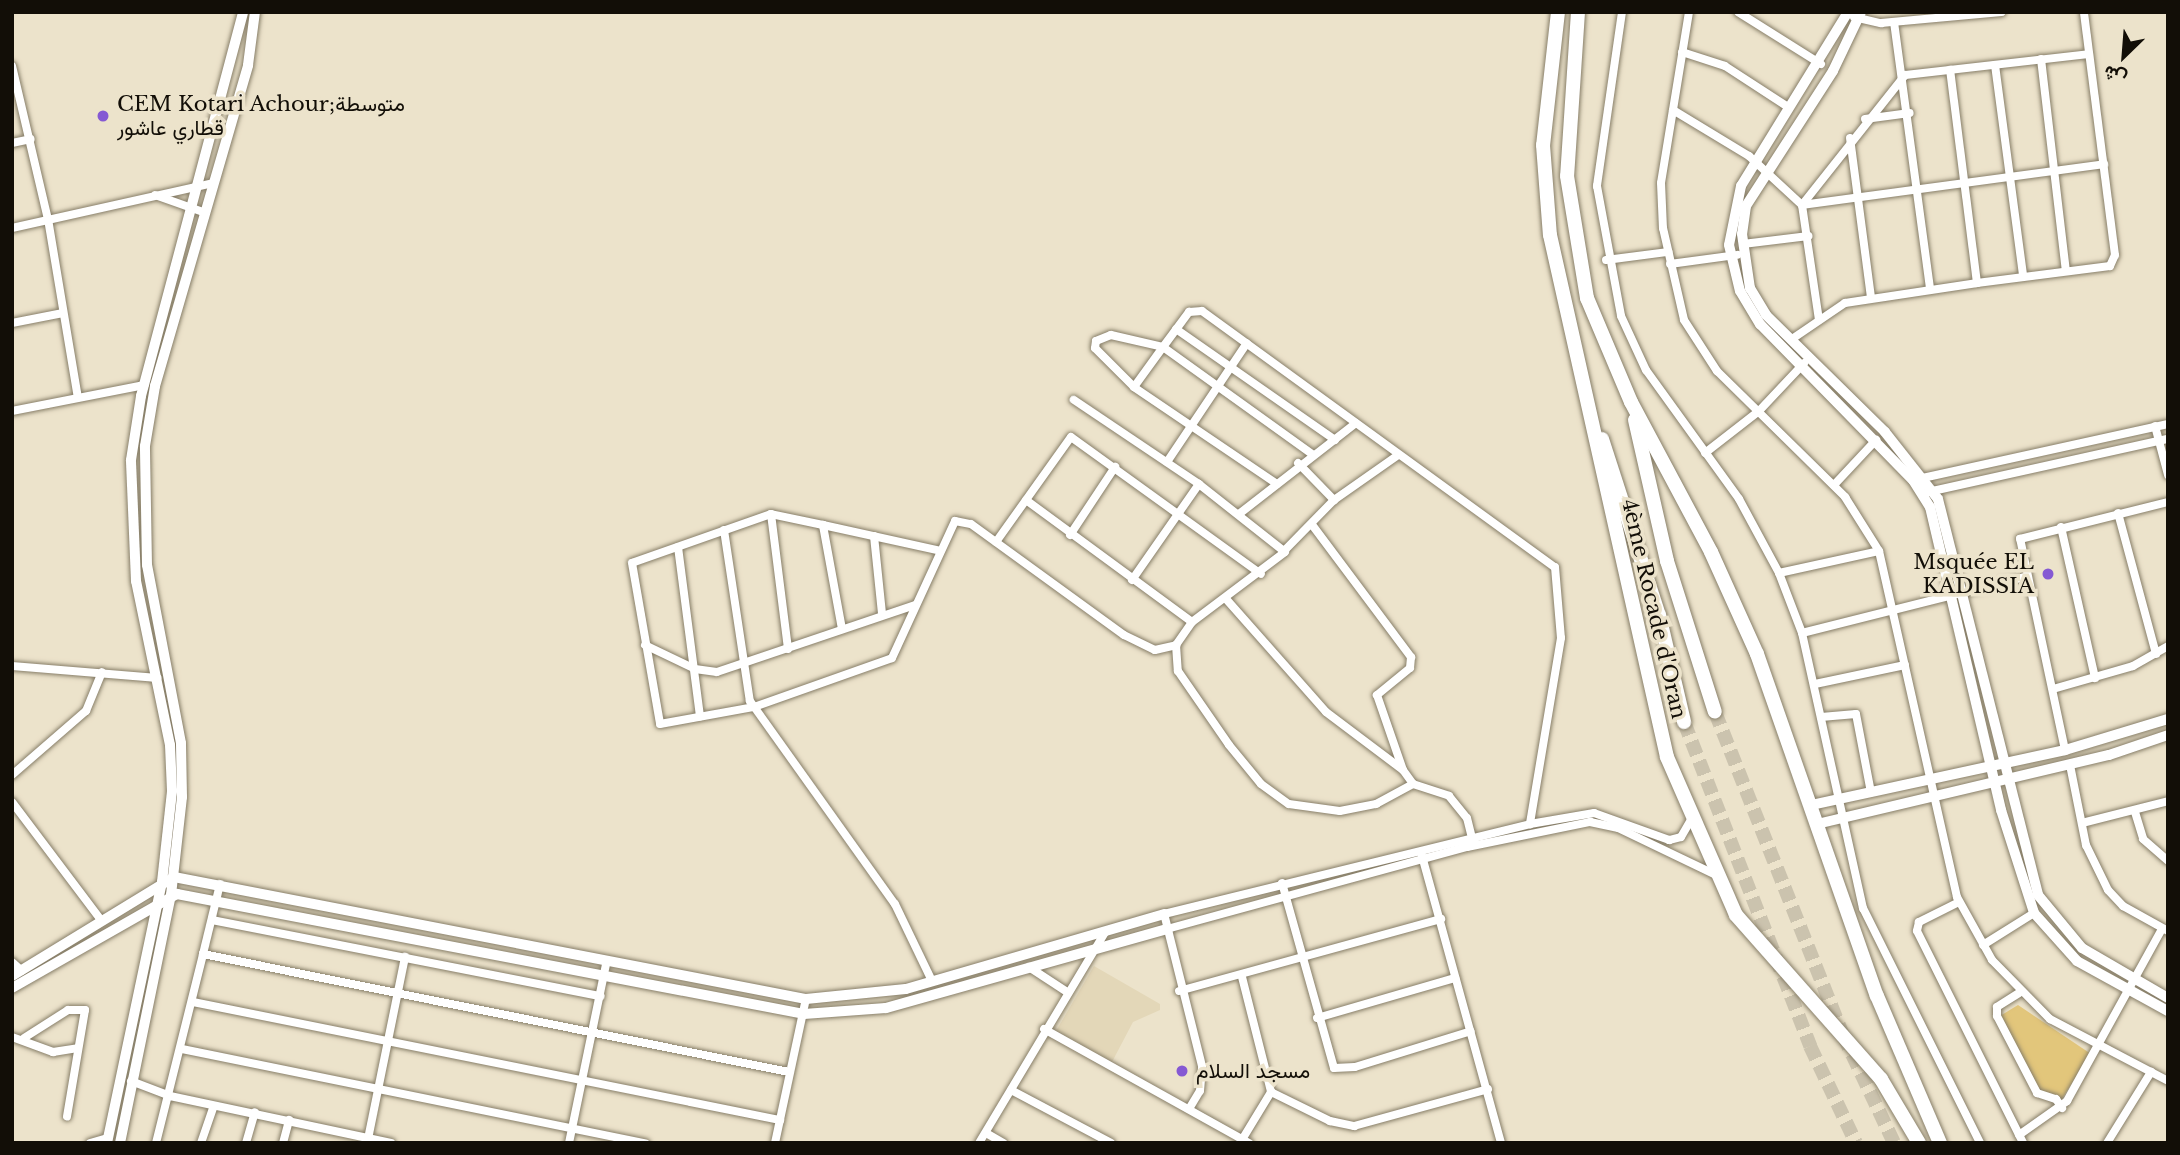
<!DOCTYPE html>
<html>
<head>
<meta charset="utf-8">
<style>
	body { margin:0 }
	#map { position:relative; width:2180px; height:1155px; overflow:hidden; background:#ece3cb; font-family:"Libre Baskerville",Vazirmatn,serif }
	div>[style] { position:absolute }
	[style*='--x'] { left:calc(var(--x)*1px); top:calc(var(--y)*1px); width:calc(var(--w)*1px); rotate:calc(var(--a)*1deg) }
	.built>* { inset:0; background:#e3d7b8 }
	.green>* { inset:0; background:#e2c67b }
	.highway-tunnel>* { height:14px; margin-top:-7px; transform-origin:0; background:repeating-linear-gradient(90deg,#cbc3ae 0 14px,transparent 0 21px) }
	.roads { filter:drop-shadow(0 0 2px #877e68) drop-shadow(0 0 2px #877e68) }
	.street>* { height:8px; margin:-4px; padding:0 4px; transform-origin:4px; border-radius:4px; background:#fff }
	.secondary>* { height:10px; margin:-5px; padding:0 5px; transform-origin:5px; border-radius:5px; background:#fff }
	.highway>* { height:14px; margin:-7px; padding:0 7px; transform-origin:7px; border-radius:7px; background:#fff }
	.dots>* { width:19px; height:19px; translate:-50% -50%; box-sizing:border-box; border:4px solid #ece3cb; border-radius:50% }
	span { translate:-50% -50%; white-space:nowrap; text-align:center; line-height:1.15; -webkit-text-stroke:7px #ece3cb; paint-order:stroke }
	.poi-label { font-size:21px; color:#120e07 }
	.left { translate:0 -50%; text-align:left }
	.right { translate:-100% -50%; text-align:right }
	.street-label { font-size:21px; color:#120e07 }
	.frame { position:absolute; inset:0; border:14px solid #120e07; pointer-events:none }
	.north { position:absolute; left:2089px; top:21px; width:70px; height:70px; -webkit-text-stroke:5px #ece3cb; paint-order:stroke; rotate:205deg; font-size:19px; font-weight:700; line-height:28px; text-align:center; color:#120e07 }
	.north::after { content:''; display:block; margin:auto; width:24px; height:32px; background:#120e07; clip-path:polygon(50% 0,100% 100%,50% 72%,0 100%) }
</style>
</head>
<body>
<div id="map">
	<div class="built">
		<i style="clip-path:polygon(1094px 966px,1160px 1004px,1160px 1010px,1133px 1022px,1112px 1062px,1056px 1031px)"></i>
	</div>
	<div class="green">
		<i style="clip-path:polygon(2018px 1005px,2091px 1054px,2059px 1103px,2041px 1097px,2000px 1016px)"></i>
	</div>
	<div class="highway-tunnel">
		<i style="--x:1715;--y:712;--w:347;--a:68.4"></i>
		<i style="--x:1843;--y:1035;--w:119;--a:64.7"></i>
		<i style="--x:1684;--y:722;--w:348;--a:68.7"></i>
		<i style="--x:1810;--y:1046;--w:107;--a:64.6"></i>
	</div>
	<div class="roads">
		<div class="street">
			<i style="--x:1622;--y:12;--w:176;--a:98.2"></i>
			<i style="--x:1597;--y:186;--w:132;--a:79.5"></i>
			<i style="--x:1621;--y:316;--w:60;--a:65.2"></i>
			<i style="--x:1646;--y:370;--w:159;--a:54.2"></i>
			<i style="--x:1739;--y:499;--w:84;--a:61.6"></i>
			<i style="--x:1779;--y:573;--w:64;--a:69"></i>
			<i style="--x:1802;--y:633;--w:282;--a:77.5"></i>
			<i style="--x:1863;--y:908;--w:263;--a:63.5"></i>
			<i style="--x:1689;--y:12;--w:173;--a:99.3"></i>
			<i style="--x:1661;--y:183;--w:45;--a:87.5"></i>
			<i style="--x:1663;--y:228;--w:94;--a:77.1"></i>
			<i style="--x:1684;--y:320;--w:61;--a:57.1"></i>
			<i style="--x:1717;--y:371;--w:180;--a:44.5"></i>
			<i style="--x:1845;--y:497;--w:64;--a:57.8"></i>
			<i style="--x:1879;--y:551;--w:355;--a:77.3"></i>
			<i style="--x:1957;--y:897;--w:72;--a:60.9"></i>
			<i style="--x:1992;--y:960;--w:83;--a:45.5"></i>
			<i style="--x:2050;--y:1019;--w:133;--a:27.7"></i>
			<i style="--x:1738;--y:12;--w:98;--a:32.1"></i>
			<i style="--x:1854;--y:17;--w:28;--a:13"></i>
			<i style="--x:1881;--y:23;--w:121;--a:-5.2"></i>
			<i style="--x:1894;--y:22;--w:269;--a:82.3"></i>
			<i style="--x:1682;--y:52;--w:45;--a:18"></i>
			<i style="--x:1725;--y:66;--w:75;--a:33.1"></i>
			<i style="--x:2041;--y:59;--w:213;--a:83.3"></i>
			<i style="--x:1995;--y:65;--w:213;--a:82.4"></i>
			<i style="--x:12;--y:66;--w:157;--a:76.8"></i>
			<i style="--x:48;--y:219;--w:181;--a:80.5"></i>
			<i style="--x:1673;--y:110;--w:89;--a:31.2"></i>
			<i style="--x:1749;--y:156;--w:72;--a:42.8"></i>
			<i style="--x:1802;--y:205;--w:116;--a:81.6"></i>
			<i style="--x:1865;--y:119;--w:45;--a:-7.6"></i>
			<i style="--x:1850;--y:138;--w:161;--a:82.5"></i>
			<i style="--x:12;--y:143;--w:19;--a:-12"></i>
			<i style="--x:155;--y:195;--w:54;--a:19.4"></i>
			<i style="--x:1802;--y:205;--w:166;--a:-51.6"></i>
			<i style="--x:1905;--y:75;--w:185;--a:-6.5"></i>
			<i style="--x:1802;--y:205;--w:305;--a:-7.7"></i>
			<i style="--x:12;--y:228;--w:207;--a:-12.6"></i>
			<i style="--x:1743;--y:244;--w:66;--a:-6.9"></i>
			<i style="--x:1606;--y:260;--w:63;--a:-7.4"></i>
			<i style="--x:1670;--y:264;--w:68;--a:-7.7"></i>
			<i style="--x:1977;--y:283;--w:134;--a:-7.3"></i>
			<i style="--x:2110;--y:266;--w:12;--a:-66"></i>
			<i style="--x:2115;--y:255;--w:245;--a:-97.3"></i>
			<i style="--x:12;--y:323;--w:52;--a:-11.1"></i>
			<i style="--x:1176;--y:329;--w:194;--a:34.9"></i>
			<i style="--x:1792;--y:339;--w:64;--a:-34.2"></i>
			<i style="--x:1845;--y:303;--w:134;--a:-8.6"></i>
			<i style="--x:1977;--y:283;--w:215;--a:-97.2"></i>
			<i style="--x:1134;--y:387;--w:49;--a:-54.1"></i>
			<i style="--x:1163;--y:347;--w:183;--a:35.7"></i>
			<i style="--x:12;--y:411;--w:135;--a:-11.1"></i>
			<i style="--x:2155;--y:426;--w:51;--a:75.1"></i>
			<i style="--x:1705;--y:453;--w:68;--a:-37.9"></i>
			<i style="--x:1759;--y:411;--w:66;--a:-46.8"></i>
			<i style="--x:1167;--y:462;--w:143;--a:-56.1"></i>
			<i style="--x:1298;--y:463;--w:52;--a:45.8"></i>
			<i style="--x:1918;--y:479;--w:256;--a:-12.4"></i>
			<i style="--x:1277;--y:484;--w:173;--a:-145.9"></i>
			<i style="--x:1134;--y:387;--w:55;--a:-135"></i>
			<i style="--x:1095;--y:348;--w:7;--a:-82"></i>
			<i style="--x:1096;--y:341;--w:16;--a:-22"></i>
			<i style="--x:1111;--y:335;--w:53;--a:13"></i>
			<i style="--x:1163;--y:347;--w:44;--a:-53.4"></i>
			<i style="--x:1189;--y:312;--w:13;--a:-4"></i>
			<i style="--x:1202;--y:311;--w:436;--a:36"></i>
			<i style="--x:1555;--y:567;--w:71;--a:85.2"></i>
			<i style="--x:1561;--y:638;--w:189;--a:99.5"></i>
			<i style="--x:1834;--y:485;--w:62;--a:-47"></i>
			<i style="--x:1928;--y:492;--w:246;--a:-12.5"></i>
			<i style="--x:1026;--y:500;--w:206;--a:36.3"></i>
			<i style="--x:2118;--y:513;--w:146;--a:74.9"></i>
			<i style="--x:771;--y:514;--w:136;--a:82.8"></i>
			<i style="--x:1239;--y:514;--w:148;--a:-37.9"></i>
			<i style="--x:823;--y:525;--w:117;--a:12.4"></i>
			<i style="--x:1313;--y:526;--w:164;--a:53.2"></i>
			<i style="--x:1411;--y:657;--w:11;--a:95"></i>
			<i style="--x:1410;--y:668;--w:43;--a:140.7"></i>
			<i style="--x:1377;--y:695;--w:79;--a:70.9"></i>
			<i style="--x:1403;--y:770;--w:17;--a:54"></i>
			<i style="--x:1413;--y:784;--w:38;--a:18"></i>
			<i style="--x:1449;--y:796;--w:28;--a:51"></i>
			<i style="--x:1467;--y:818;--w:25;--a:76"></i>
			<i style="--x:2061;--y:527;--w:155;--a:77.3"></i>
			<i style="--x:724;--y:530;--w:173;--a:81.4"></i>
			<i style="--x:750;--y:701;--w:249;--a:54.5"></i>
			<i style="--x:895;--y:904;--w:85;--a:64.3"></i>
			<i style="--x:1070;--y:535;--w:82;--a:-56.5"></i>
			<i style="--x:874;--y:536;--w:77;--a:84.1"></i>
			<i style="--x:996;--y:542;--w:129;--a:-54.5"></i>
			<i style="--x:1071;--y:437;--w:234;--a:35.8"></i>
			<i style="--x:678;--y:547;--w:171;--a:82.6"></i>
			<i style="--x:1284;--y:551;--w:71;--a:-45.6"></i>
			<i style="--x:1334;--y:500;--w:78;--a:-35.1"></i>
			<i style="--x:1779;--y:573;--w:102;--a:-12.4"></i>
			<i style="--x:1132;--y:580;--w:117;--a:-55.1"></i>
			<i style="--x:1227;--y:600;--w:149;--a:48.5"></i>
			<i style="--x:1326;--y:712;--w:96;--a:37"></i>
			<i style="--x:842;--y:629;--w:106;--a:-100.4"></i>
			<i style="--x:823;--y:525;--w:53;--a:-168.1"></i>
			<i style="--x:771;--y:514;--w:147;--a:160.6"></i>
			<i style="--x:632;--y:563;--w:163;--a:80.1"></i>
			<i style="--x:660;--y:724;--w:96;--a:-10.3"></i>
			<i style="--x:754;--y:707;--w:146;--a:-19.5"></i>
			<i style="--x:892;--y:658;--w:151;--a:-65.3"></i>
			<i style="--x:955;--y:521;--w:16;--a:11"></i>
			<i style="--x:971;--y:524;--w:189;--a:36"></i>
			<i style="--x:1124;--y:635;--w:34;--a:26"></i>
			<i style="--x:1155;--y:650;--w:22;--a:-13"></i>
			<i style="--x:1176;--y:645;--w:28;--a:-55"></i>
			<i style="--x:1192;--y:622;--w:116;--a:-37"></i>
			<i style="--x:1285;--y:552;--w:110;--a:-141.7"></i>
			<i style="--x:1199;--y:484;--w:151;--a:-146.1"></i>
			<i style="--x:1802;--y:633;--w:230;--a:-14.1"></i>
			<i style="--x:645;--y:645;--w:55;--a:25.6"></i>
			<i style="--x:695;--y:669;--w:22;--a:8"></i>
			<i style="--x:717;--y:672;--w:209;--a:-18.7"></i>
			<i style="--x:1176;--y:645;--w:26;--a:86"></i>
			<i style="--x:1178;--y:671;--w:90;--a:55.4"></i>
			<i style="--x:1229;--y:745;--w:50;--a:50.6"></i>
			<i style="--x:1261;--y:784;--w:34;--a:36"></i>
			<i style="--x:1289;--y:804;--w:51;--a:7.8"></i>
			<i style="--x:1340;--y:811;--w:37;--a:-11"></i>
			<i style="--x:1376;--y:804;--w:42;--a:-28.4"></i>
			<i style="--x:12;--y:666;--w:146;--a:4.7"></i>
			<i style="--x:1815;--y:684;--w:92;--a:-11.9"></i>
			<i style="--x:2053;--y:689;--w:83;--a:-16"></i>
			<i style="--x:2133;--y:666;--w:40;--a:-29.7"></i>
			<i style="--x:1821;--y:717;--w:35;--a:-5"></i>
			<i style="--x:1856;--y:714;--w:80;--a:79.2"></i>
			<i style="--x:2065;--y:750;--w:216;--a:-102"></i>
			<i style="--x:2020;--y:539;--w:153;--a:-14"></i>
			<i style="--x:2070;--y:765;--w:82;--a:78.7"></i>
			<i style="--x:2086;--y:845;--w:50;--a:63.9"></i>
			<i style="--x:2108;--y:890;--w:22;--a:47"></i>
			<i style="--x:2123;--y:906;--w:51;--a:29.1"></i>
			<i style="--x:12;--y:775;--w:98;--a:-40.9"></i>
			<i style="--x:86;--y:711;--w:42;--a:-67.7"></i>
			<i style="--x:12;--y:802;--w:148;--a:53"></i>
			<i style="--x:2135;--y:812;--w:28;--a:73"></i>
			<i style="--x:2143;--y:839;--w:33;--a:41"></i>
			<i style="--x:2082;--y:823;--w:89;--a:-14.3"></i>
			<i style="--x:1422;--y:856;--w:298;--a:74.6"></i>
			<i style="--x:1282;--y:883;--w:192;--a:74.3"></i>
			<i style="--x:1334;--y:1068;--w:21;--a:-3"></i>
			<i style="--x:1355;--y:1067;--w:121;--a:-17.2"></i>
			<i style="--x:1959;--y:902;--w:45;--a:153.4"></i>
			<i style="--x:1919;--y:922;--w:9;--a:103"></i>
			<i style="--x:1917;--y:931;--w:237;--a:63.4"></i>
			<i style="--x:212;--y:920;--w:396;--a:11.1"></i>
			<i style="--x:1167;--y:929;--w:311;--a:-15.3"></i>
			<i style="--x:1467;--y:847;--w:126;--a:-11.5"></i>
			<i style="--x:1590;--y:822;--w:29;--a:12"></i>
			<i style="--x:1618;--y:828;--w:109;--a:25.6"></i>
			<i style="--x:1983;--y:945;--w:60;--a:-32.1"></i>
			<i style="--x:203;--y:954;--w:72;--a:-76.3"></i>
			<i style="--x:12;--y:962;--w:13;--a:42"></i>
			<i style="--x:1029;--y:967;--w:45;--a:33.3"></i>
			<i style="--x:1242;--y:977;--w:119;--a:75.8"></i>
			<i style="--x:1271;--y:1092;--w:66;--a:26.2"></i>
			<i style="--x:1330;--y:1121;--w:25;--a:12"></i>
			<i style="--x:1354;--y:1126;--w:139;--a:-15.4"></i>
			<i style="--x:1179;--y:991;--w:272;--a:-15.4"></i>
			<i style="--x:2019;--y:993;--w:26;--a:148"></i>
			<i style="--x:1997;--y:1007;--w:9;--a:90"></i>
			<i style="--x:1997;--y:1016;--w:87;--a:62.5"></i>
			<i style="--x:2037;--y:1093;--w:20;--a:18"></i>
			<i style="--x:2056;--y:1099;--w:11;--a:56"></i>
			<i style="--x:193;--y:1002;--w:599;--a:11.37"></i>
			<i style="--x:1317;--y:1018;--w:144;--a:-16.2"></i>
			<i style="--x:1044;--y:1029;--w:235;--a:29.1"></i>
			<i style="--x:12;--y:1037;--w:44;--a:20.1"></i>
			<i style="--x:53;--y:1052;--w:25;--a:-9"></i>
			<i style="--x:24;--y:1038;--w:52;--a:-32.5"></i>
			<i style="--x:68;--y:1010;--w:17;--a:0"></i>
			<i style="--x:85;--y:1010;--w:108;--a:99.6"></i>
			<i style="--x:182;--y:1049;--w:473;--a:11.5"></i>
			<i style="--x:131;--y:1081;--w:42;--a:21"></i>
			<i style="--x:170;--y:1096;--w:226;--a:12"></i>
			<i style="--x:1011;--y:1090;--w:113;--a:27.9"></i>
			<i style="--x:1189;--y:1109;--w:21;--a:-59"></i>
			<i style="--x:1200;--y:1091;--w:25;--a:-85"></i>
			<i style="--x:1202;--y:1066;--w:157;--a:-104"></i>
			<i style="--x:1164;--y:914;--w:377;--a:-13.8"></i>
			<i style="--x:1530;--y:824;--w:65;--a:-9.8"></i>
			<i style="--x:1594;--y:813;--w:80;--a:19.8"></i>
			<i style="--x:1669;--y:840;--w:12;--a:-14"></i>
			<i style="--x:1681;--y:837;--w:22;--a:-60"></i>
			<i style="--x:986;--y:1133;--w:20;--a:30"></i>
			<i style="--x:2019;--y:1135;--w:59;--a:-35.3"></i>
			<i style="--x:2067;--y:1101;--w:196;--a:-61.1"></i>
			<i style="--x:368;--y:1139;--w:186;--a:-78.5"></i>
			<i style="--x:90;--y:1143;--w:19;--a:-16"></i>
			<i style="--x:156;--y:1143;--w:195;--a:-76"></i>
			<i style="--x:203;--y:954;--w:598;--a:11.39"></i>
			<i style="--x:201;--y:1143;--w:39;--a:-71"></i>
			<i style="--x:246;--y:1143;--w:32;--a:-74"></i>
			<i style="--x:283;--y:1143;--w:24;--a:-75"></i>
			<i style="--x:569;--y:1143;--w:183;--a:-78.3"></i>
			<i style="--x:775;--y:1143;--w:147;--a:-77.9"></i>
			<i style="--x:979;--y:1143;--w:247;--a:-59.1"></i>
			<i style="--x:1240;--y:1143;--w:60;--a:-58.7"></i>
			<i style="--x:2107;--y:1143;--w:84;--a:-58.2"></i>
		</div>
		<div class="secondary">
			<i style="--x:1848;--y:12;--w:204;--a:121.6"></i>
			<i style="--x:1741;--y:186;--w:60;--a:101.5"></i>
			<i style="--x:1729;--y:245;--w:47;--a:76.6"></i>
			<i style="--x:1740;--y:291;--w:39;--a:59"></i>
			<i style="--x:1760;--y:324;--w:219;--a:45.6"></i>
			<i style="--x:1913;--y:480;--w:32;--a:58"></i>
			<i style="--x:1930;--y:507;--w:311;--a:76.8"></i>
			<i style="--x:2001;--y:810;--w:108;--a:72.2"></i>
			<i style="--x:2034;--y:913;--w:64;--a:48.1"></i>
			<i style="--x:2077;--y:961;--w:104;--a:28.8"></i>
			<i style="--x:1861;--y:12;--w:65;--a:115.4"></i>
			<i style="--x:1833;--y:71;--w:161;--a:122.8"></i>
			<i style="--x:1746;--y:206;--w:28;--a:98"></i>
			<i style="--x:1742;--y:234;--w:55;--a:81.6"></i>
			<i style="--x:1750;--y:288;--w:31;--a:59"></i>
			<i style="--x:1766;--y:315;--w:167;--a:44.5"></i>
			<i style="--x:1885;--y:432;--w:85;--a:51.7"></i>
			<i style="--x:1938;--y:499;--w:408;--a:75.8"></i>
			<i style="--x:2038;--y:895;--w:69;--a:50.3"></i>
			<i style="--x:2082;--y:948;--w:99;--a:30.2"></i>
			<i style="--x:1811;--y:805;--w:260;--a:-12.2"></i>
			<i style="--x:2065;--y:750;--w:108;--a:-16.8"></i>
			<i style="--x:1817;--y:824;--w:300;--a:-13.3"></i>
			<i style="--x:2109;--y:755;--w:62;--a:-18.7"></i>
			<i style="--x:12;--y:976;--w:190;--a:-31.4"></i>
			<i style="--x:174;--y:877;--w:644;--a:10.93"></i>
			<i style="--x:806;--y:999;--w:100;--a:-5.7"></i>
			<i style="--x:906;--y:989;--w:269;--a:-16.2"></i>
			<i style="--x:12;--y:988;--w:190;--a:-29.7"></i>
			<i style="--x:177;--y:894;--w:638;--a:10.83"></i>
			<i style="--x:804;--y:1014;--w:82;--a:-4.2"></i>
			<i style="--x:886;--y:1008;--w:292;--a:-15.7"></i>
			<i style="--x:107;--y:1143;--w:267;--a:-78.1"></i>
			<i style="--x:162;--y:882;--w:92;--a:-83.7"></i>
			<i style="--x:172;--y:791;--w:46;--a:-92.5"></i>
			<i style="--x:170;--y:745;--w:167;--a:-101.7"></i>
			<i style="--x:136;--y:581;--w:121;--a:-92.4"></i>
			<i style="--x:131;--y:460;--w:65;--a:-81.1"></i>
			<i style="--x:141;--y:396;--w:397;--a:-75.1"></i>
			<i style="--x:120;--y:1143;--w:253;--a:-78.4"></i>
			<i style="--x:171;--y:895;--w:99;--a:-83.6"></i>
			<i style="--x:182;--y:797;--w:54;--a:-91.1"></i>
			<i style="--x:181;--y:743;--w:181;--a:-100.8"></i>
			<i style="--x:147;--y:565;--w:119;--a:-91"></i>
			<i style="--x:145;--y:446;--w:61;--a:-80.5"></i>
			<i style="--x:155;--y:386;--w:334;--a:-73.8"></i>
			<i style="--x:248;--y:65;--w:53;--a:-82.5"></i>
		</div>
		<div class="highway">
			<i style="--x:1558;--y:12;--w:134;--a:96.4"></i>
			<i style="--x:1543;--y:145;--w:90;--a:85.6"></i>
			<i style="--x:1550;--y:235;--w:535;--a:77.37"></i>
			<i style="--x:1667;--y:757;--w:172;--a:66.4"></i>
			<i style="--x:1736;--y:915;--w:219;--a:48.5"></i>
			<i style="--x:1881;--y:1079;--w:74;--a:59.3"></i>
			<i style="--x:1578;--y:12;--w:164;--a:93.8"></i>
			<i style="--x:1567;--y:176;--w:124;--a:80.7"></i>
			<i style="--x:1587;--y:298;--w:113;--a:67.1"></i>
			<i style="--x:1631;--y:402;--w:170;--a:61.9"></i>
			<i style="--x:1711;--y:552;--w:112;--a:65.7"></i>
			<i style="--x:1757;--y:654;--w:362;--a:70.7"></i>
			<i style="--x:1877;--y:996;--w:160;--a:66.8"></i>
			<i style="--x:1635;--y:420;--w:145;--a:77.2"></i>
			<i style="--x:1667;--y:561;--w:158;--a:72.4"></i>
			<i style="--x:1602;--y:439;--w:185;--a:72.1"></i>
			<i style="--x:1659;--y:615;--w:110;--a:76.8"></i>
		</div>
	</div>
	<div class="dots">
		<i style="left:103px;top:116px;background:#8559d3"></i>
		<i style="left:2048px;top:574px;background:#8559d3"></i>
		<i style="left:1182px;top:1071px;background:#8559d3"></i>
	</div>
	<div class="poi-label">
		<span class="left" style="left:117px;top:116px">CEM Kotari Achour;متوسطة<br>قطاري عاشور</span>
		<span class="right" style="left:2034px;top:574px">Msquée EL<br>KADISSIA</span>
		<span class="left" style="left:1196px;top:1071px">مسجد السلام</span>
	</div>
	<div class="street-label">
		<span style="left:1654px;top:609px;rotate:77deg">4ème Rocade d'Oran</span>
	</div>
	<div class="frame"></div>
	<div class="north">ش</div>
</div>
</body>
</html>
